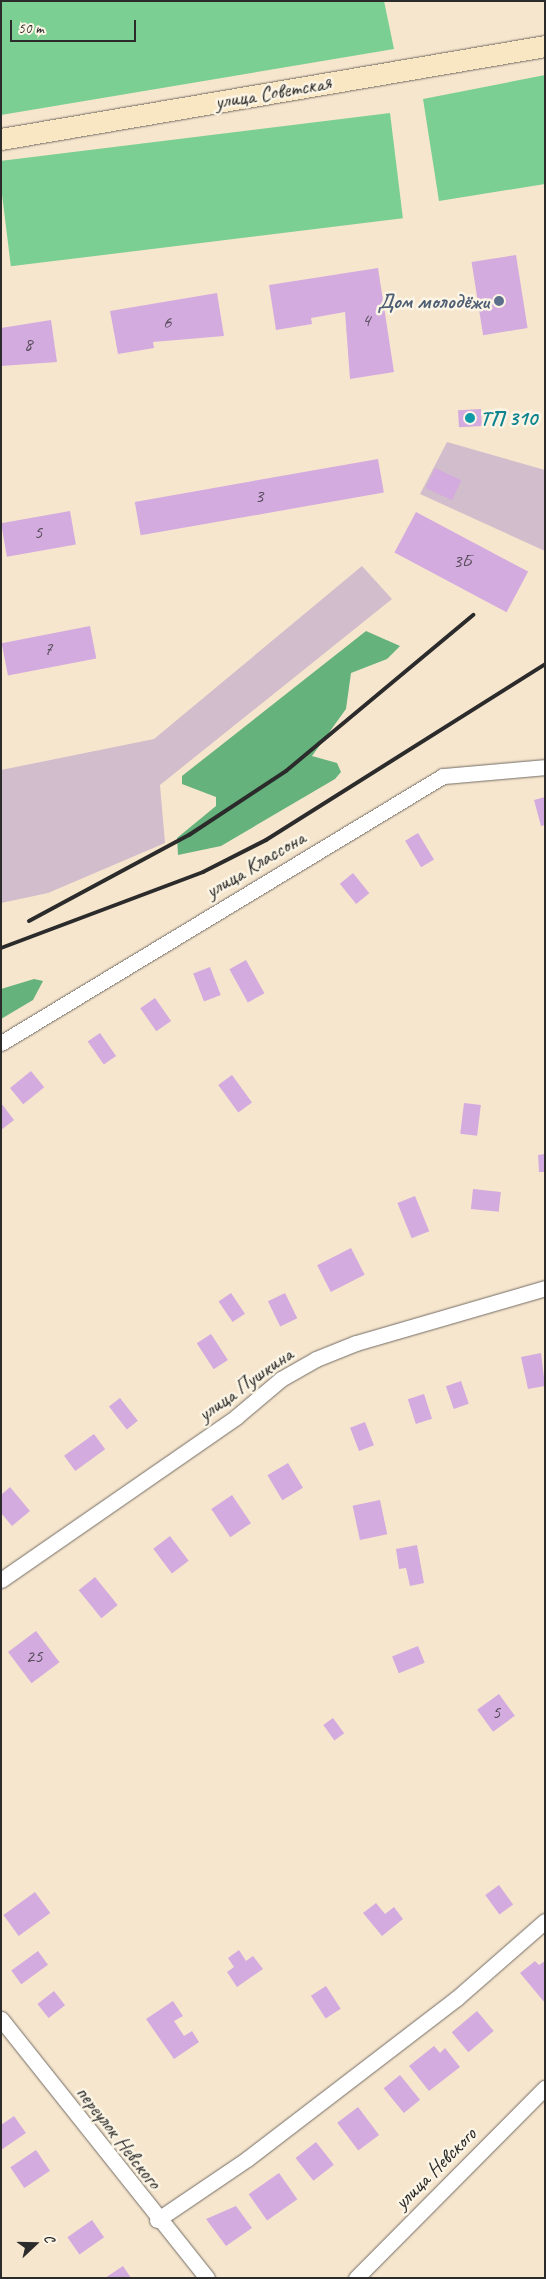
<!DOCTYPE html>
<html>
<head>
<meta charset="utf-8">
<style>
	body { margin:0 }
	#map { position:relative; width:546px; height:2279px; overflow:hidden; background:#f7e6ce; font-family:Caveat,sans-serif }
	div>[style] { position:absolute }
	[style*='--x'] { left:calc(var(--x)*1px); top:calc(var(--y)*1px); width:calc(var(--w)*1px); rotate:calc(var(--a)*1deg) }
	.industrial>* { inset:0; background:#d1bdcb }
	.green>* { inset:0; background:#7ccf92; transform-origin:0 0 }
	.forest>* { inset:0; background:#65b27c }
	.building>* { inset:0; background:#d3abdf; transform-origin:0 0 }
	.roads { filter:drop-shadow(0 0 1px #726c64) drop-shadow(0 0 1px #726c64) }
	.street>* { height:15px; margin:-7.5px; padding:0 7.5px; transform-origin:7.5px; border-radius:7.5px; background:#fff }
	.secondary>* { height:21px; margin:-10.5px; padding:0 10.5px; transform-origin:10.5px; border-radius:10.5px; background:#f9e7c3 }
	.rail>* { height:4px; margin:-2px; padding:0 2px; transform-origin:2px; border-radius:2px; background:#2b2b2b }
	.dots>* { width:14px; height:14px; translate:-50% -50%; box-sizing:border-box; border:2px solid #fcf5e5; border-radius:50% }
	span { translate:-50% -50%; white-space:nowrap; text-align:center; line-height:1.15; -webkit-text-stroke:5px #fcf5e5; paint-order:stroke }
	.number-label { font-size:19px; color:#554b58 }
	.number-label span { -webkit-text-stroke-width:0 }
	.street-label { font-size:21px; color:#2b2b2b }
	.service-label { font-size:21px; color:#4e5e75; font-weight:700 }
	.right { translate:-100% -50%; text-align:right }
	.culture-label { font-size:21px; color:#0d838f; font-weight:700 }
	.left { translate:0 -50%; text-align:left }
	.frame { position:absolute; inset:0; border:2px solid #2b2b2b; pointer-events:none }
	.north { position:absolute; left:10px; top:2219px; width:50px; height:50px; -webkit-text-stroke:4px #fcf5e5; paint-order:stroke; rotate:69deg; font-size:14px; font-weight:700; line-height:20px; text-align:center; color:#2b2b2b }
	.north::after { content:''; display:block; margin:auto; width:18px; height:22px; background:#2b2b2b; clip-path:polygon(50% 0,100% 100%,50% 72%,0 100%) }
	.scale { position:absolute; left:10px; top:20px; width:126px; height:22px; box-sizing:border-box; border:2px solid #2b2b2b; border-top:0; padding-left:6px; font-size:15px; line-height:18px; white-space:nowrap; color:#2b2b2b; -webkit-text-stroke:4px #fcf5e5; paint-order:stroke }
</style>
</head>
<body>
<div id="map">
	<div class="industrial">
		<i style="clip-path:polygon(447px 442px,545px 470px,545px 551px,420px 494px)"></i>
		<i style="clip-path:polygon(362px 566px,392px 599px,160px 785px,165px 843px,48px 893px,1px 903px,1px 770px,154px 739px)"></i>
	</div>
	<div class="green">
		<i style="clip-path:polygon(1px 1px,384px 1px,394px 49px,1px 115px)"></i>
		<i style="clip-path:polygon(545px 75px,545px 184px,439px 201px,423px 99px)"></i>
		<i style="left:390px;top:113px;width:106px;height:395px;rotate:83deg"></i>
	</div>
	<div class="forest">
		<i style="clip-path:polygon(366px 631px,400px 646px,387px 659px,351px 673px,346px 709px,312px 756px,337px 763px,341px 772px,335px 779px,221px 846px,178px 855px,177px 838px,216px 806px,216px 797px,182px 784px,182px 776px)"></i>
		<i style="clip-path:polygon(34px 979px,43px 981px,33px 1000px,1px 1019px,1px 989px)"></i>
	</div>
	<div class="building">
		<i style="left:516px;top:255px;width:74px;height:45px;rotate:81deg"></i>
		<i style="clip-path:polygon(378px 268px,394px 372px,350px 379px,345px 312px,311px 318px,312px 324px,276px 330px,269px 285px)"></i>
		<i style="clip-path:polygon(217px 293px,224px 336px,153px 342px,154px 348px,118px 354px,110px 311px)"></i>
		<i style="clip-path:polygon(51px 320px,57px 362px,1px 366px,1px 328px)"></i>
		<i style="left:481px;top:409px;width:17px;height:23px;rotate:87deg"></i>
		<i style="left:378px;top:459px;width:34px;height:247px;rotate:80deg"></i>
		<i style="left:435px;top:468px;width:29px;height:22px;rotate:25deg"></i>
		<i style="left:70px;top:511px;width:34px;height:70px;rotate:80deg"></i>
		<i style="left:416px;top:512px;width:127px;height:46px;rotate:28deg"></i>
		<i style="left:90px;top:626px;width:33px;height:90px;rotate:79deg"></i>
		<i style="clip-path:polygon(545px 797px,545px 825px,541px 826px,534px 800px)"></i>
		<i style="left:418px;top:833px;width:31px;height:15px;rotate:59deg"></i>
		<i style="left:353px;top:873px;width:26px;height:17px;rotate:51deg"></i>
		<i style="left:246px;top:960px;width:38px;height:19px;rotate:61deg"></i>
		<i style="left:210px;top:967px;width:30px;height:18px;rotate:69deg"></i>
		<i style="left:155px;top:998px;width:28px;height:18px;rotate:55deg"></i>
		<i style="left:100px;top:1033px;width:28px;height:15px;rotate:55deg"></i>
		<i style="left:31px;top:1071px;width:21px;height:27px;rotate:51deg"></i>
		<i style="left:232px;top:1075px;width:34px;height:17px;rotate:54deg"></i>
		<i style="clip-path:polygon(1px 1103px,14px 1120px,1px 1130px)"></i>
		<i style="left:464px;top:1103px;width:17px;height:31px;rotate:7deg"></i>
		<i style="clip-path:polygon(545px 1154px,545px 1172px,539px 1172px,538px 1155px)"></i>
		<i style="left:473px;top:1189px;width:28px;height:20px;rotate:6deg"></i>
		<i style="left:415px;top:1196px;width:38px;height:19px;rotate:68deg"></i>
		<i style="left:351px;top:1248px;width:30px;height:38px;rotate:63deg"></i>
		<i style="left:231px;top:1293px;width:25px;height:15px;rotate:56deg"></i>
		<i style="left:285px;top:1293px;width:28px;height:19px;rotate:64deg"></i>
		<i style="left:211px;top:1334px;width:31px;height:17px;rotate:57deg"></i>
		<i style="clip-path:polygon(541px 1353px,545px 1386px,528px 1389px,521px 1357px)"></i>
		<i style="left:461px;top:1381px;width:24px;height:16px;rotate:71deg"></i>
		<i style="left:424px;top:1394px;width:26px;height:17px;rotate:72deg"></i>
		<i style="left:120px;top:1398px;width:29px;height:14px;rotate:52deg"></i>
		<i style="left:365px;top:1422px;width:25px;height:16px;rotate:69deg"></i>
		<i style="left:94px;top:1434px;width:19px;height:37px;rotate:54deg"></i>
		<i style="left:288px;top:1463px;width:29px;height:24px;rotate:59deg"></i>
		<i style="clip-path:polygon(10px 1487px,30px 1511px,12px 1526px,1px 1513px,1px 1495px)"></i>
		<i style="left:232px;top:1495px;width:34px;height:25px;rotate:56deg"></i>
		<i style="left:380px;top:1500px;width:35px;height:28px;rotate:78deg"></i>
		<i style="left:170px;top:1536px;width:31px;height:21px;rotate:53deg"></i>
		<i style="clip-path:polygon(417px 1545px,424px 1583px,410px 1586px,406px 1568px,399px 1569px,396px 1549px)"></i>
		<i style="left:95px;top:1577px;width:36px;height:21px;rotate:51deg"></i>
		<i style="left:36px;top:1631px;width:39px;height:35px;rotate:53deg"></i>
		<i style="left:418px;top:1646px;width:18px;height:28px;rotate:68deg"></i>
		<i style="left:499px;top:1694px;width:27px;height:27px;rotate:54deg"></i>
		<i style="left:333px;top:1718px;width:19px;height:12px;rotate:54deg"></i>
		<i style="left:499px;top:1885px;width:24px;height:17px;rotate:54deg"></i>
		<i style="left:35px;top:1892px;width:26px;height:39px;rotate:54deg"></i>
		<i style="clip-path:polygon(376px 1903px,385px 1914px,394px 1907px,403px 1919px,382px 1936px,363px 1913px)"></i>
		<i style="clip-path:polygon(239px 1950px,246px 1961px,253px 1956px,263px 1969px,237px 1987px,227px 1972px,234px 1967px,228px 1958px)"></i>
		<i style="left:38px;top:1951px;width:17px;height:33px;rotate:54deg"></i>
		<i style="clip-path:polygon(535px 1961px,539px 1965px,545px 1961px,545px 2003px,520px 1973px)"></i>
		<i style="left:326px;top:1986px;width:27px;height:18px;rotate:57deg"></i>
		<i style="left:54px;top:1991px;width:18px;height:21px;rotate:52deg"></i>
		<i style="clip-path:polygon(173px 2001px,183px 2016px,174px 2021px,184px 2036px,192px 2031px,199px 2042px,174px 2059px,146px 2019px)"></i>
		<i style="left:477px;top:2011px;width:26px;height:33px;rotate:50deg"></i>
		<i style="clip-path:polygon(434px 2046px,440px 2053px,445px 2048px,460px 2067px,429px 2091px,409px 2066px)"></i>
		<i style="left:400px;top:2075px;width:32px;height:21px;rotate:51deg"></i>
		<i style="left:358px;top:2107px;width:35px;height:26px;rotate:53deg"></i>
		<i style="clip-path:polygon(14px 2116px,26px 2133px,1px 2150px,1px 2125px)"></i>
		<i style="left:316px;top:2142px;width:29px;height:26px;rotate:52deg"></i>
		<i style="left:36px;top:2150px;width:25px;height:31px;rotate:56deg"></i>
		<i style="left:279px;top:2173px;width:32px;height:37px;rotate:55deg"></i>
		<i style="clip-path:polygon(236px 2206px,252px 2228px,226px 2246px,206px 2219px)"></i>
		<i style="left:92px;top:2220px;width:21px;height:30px;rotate:55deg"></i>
		<i style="clip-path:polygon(123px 2266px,131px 2278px,105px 2278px)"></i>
	</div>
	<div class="roads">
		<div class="street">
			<i style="--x:1;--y:1043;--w:516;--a:-31.14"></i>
			<i style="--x:443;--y:776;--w:102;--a:-5"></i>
			<i style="--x:1;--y:1580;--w:286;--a:-34.7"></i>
			<i style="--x:236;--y:1417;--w:59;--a:-40.2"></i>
			<i style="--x:281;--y:1379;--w:40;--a:-29.7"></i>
			<i style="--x:316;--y:1359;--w:43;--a:-21.8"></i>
			<i style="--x:356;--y:1343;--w:197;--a:-16.2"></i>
			<i style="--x:1;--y:2019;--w:331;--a:51.5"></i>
			<i style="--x:157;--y:2220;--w:109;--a:-34.1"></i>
			<i style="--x:247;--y:2159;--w:265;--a:-37.5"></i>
			<i style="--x:457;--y:1998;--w:117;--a:-41.2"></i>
			<i style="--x:356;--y:2278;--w:268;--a:-45.2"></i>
		</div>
		<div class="secondary">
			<i style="--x:1;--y:139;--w:552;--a:-9.7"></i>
		</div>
	</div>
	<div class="rail">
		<i style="--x:29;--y:921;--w:182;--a:-28.3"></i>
		<i style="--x:189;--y:835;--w:116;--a:-33.4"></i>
		<i style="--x:286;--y:771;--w:244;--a:-39.8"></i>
		<i style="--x:1;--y:948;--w:216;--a:-20.6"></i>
		<i style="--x:203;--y:872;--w:71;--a:-26.9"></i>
		<i style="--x:266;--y:840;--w:330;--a:-32.2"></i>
	</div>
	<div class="dots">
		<i style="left:499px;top:301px;background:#5c6f8a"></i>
		<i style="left:470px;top:418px;background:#0f9aa8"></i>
	</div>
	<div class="number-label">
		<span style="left:366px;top:321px">4</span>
		<span style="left:167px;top:323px">6</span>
		<span style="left:28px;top:345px">8</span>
		<span style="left:259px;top:497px">3</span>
		<span style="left:38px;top:533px">5</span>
		<span style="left:462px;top:562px">3Б</span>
		<span style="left:48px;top:650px">7</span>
		<span style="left:34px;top:1657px">25</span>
		<span style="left:496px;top:1713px">5</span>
	</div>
	<div class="street-label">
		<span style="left:273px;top:92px;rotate:-10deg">улица Советская</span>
		<span style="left:255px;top:864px;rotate:-31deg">улица Классона</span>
		<span style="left:245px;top:1384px;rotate:-36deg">улица Пушкина</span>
		<span style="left:119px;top:2137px;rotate:52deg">переулок Невского</span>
		<span style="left:435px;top:2168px;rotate:-45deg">улица Невского</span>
	</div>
	<div class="service-label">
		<span class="right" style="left:489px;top:301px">Дом молодёжи</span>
	</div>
	<div class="culture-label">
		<span class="left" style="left:480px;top:418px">ТП 310</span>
	</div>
	<div class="frame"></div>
	<div class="north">С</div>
	<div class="scale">50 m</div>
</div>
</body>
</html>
